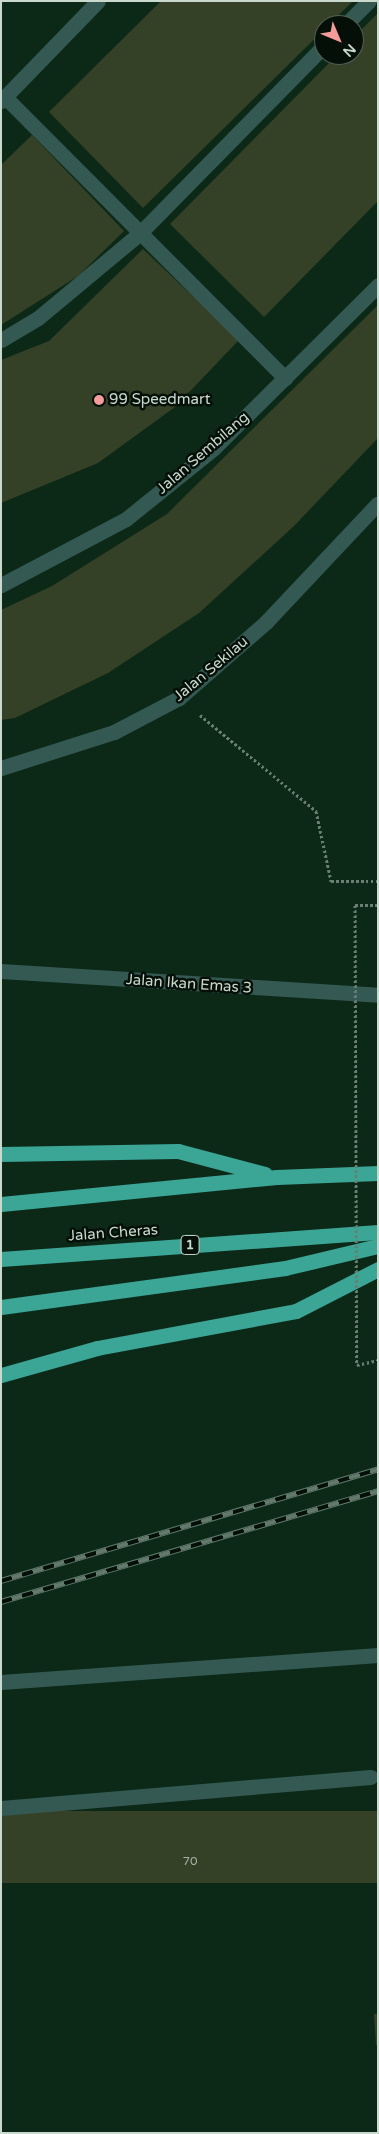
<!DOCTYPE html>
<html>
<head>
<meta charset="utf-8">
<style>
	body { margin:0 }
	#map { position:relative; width:379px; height:2134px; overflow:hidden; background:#0c2918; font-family:"Varela Round",sans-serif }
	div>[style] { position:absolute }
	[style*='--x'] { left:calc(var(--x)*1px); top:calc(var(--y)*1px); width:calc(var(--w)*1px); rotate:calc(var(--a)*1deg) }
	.building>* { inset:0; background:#354127; transform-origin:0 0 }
	.path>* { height:3px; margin-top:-1.5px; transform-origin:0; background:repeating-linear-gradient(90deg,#697f71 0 2.5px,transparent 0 5px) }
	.minor>* { height:15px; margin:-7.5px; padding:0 7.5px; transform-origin:7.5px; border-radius:7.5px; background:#345953 }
	.highway>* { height:15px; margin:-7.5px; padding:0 7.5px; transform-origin:7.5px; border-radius:7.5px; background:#3ba596 }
	.rail>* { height:5.5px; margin-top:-2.75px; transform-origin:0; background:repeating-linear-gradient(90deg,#040f08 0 11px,#62796b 0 22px); box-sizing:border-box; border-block:1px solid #62796b }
	.path-bridge>* { height:3px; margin-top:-1.5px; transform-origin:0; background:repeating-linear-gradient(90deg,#697f71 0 2.5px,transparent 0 5px) }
	.dots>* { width:14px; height:14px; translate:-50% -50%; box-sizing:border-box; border:2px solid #040f08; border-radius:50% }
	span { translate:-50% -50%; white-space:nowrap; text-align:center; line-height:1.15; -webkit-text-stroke:5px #040f08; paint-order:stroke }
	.number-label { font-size:12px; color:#a4b3a4 }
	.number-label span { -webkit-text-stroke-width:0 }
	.shield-label span { padding:1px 4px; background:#040f08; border:1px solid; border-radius:4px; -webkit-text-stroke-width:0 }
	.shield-label { font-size:14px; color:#c9d9ce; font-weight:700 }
	.poi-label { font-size:15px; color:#c9d9ce }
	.left { translate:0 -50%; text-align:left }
	.street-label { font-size:15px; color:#c9d9ce }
	.frame { position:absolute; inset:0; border:2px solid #c9d9ce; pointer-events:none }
	.north { position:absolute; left:314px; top:15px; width:50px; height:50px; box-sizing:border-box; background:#040f08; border:1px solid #536057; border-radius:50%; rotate:135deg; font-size:14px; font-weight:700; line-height:20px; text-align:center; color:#c9d9ce }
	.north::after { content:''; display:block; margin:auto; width:18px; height:22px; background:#f59b99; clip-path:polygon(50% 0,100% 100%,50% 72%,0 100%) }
</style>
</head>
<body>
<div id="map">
	<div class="building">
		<i style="clip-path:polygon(161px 1px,353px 1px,143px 208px,49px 112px)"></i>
		<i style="clip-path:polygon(378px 13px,378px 201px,264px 317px,170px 224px,337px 55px,354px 55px,354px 37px)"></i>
		<i style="clip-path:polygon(32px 135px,124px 231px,78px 276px,1px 325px,1px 165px)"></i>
		<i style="clip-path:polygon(143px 249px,239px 340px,175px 407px,98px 463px,1px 503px,1px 360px,49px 341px)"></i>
		<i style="clip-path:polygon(378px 305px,378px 438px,294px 526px,199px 613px,108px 673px,15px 718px,1px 720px,1px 610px,52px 586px,167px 514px)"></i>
		<i style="left:378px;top:1811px;width:72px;height:378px;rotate:90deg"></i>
		<i style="clip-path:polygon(374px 2014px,378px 2014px,378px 2045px,376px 2045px)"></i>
	</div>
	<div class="path">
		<i style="--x:200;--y:715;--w:151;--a:39.6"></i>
		<i style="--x:316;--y:811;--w:72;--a:77.9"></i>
		<i style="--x:331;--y:881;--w:47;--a:0"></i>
		<i style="--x:355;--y:905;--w:23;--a:0"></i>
		<i style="--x:357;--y:1365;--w:22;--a:-13"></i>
	</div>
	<div class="minor">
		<i style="--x:345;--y:25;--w:34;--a:-45"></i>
		<i style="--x:5;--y:97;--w:397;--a:45.1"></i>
		<i style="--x:1;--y:101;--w:139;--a:-45.9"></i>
		<i style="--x:1;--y:340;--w:43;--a:-30.7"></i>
		<i style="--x:38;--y:318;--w:133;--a:-39.8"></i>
		<i style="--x:140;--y:233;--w:262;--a:-45.5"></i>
		<i style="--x:1;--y:585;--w:141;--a:-27.8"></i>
		<i style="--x:126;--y:519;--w:113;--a:-38.9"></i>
		<i style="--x:214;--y:448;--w:231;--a:-44.8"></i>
		<i style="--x:1;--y:768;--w:119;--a:-17.7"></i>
		<i style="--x:114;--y:732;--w:73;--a:-27.6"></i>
		<i style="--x:179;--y:698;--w:116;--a:-41.1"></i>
		<i style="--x:266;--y:622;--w:163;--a:-46.7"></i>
		<i style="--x:1;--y:971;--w:378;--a:3.6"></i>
		<i style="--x:1;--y:1682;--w:378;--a:-4.1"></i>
		<i style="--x:1;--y:1808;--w:371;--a:-4.8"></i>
	</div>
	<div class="highway">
		<i style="--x:1;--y:1154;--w:177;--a:-1"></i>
		<i style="--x:178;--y:1151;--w:90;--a:14.8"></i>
		<i style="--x:1;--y:1204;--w:277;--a:-5.6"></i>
		<i style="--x:277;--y:1177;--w:101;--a:-2.3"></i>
		<i style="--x:1;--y:1259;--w:378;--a:-4.1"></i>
		<i style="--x:1;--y:1307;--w:287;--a:-7.8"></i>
		<i style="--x:285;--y:1268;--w:96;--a:-13.3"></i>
		<i style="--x:1;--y:1375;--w:100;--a:-15.7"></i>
		<i style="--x:97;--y:1348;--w:202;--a:-10.5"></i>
		<i style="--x:296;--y:1311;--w:92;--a:-27.1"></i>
	</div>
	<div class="rail">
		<i style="--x:1;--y:1581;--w:393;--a:-16.5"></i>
		<i style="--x:1;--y:1602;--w:393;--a:-16.4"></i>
	</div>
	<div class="path-bridge">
		<i style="--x:355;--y:905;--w:460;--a:89.8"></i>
	</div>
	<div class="dots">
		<i style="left:99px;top:400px;background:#f59b99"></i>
	</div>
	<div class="number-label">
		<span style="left:190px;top:1862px">70</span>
	</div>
	<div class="shield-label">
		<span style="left:190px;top:1245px">1</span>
	</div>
	<div class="poi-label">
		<span class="left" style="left:109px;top:400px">99 Speedmart</span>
	</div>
	<div class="street-label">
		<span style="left:203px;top:453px;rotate:-41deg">Jalan Sembilang</span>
		<span style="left:211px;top:669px;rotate:-40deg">Jalan Sekilau</span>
		<span style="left:189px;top:984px;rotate:4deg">Jalan Ikan Emas 3</span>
		<span style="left:113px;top:1233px;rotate:-4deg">Jalan Cheras</span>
	</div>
	<div class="frame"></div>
	<div class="north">N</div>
</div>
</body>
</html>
